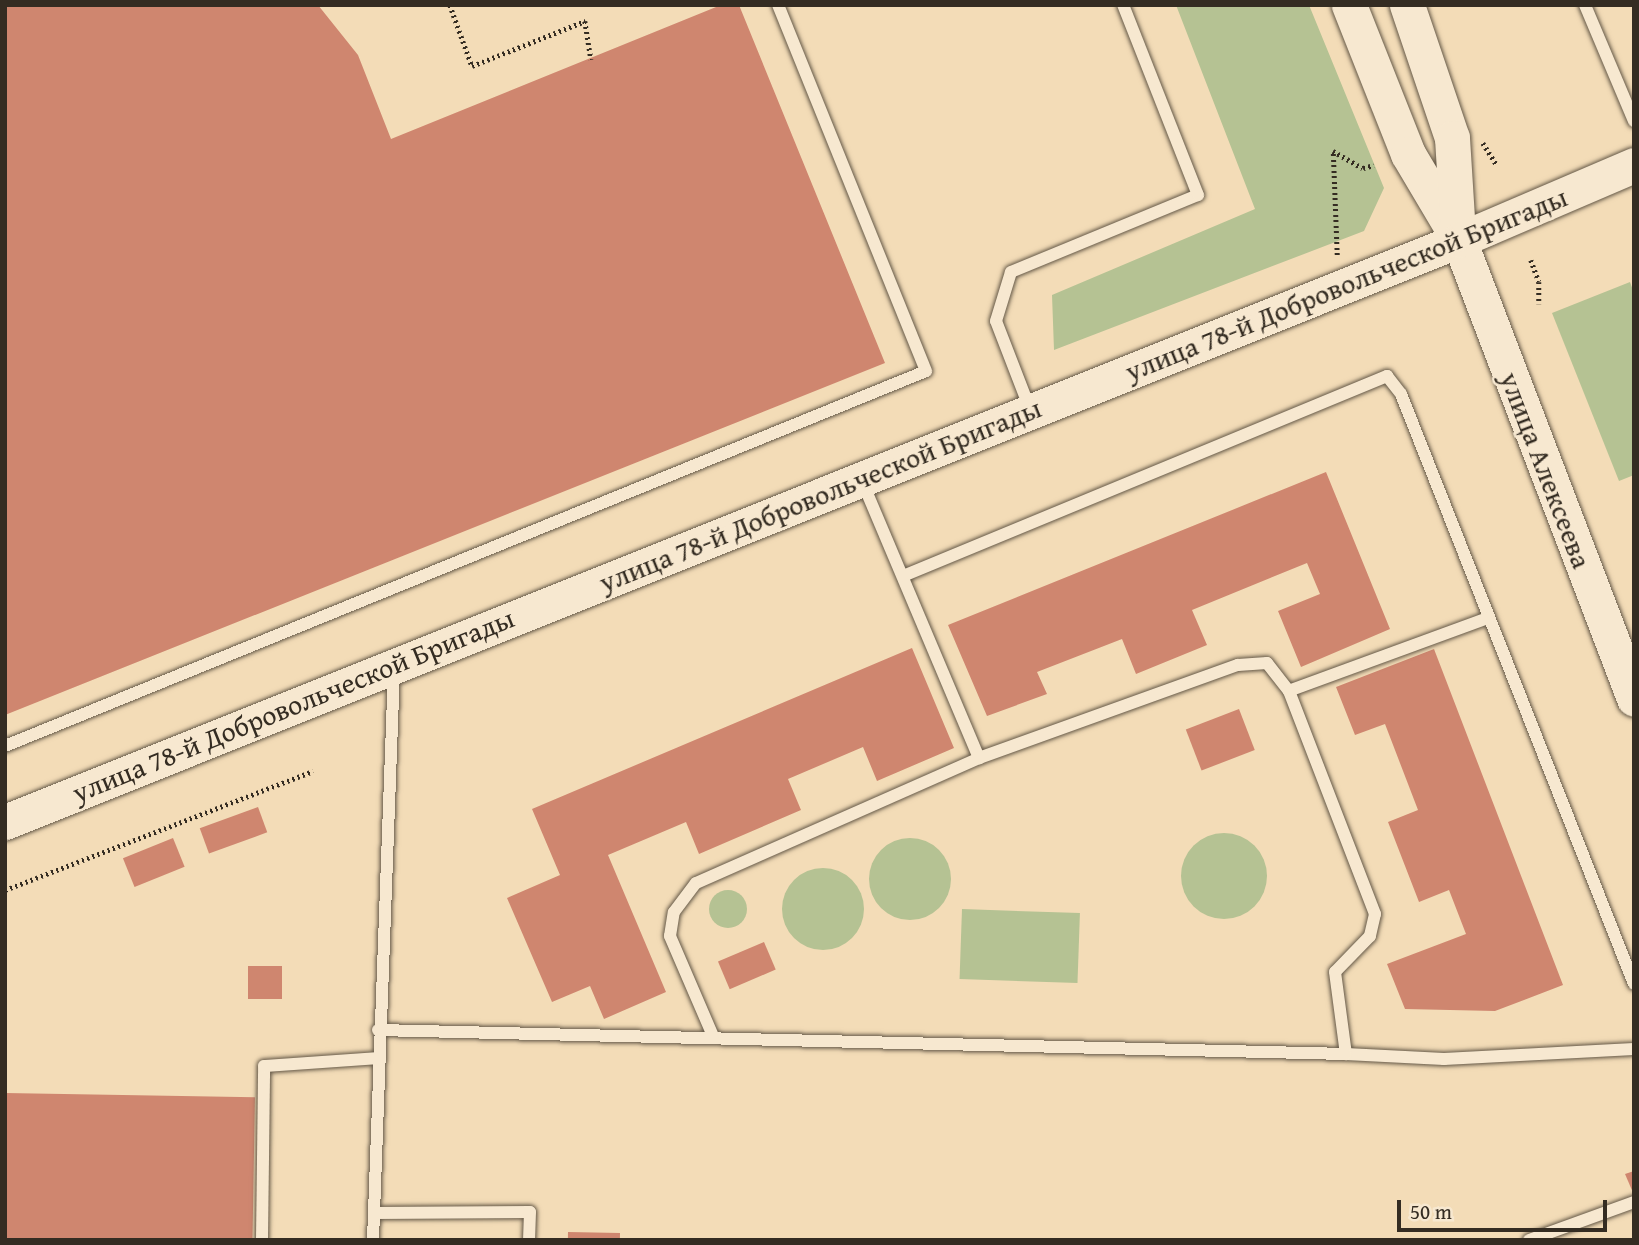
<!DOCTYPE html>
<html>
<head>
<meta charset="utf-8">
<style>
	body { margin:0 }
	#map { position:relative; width:1639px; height:1245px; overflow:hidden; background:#f3dcb7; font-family:"Gentium Book Plus",serif }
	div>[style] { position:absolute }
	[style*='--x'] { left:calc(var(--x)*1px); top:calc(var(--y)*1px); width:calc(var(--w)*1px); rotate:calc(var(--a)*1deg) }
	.green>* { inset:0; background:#b5c293; transform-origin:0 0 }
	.round { border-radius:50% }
	.building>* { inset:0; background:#cf866f; transform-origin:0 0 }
	.path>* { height:4.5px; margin-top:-2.25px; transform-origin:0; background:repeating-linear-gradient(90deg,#342c22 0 2px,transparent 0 5.5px) }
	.roads { filter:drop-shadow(0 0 2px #645847) drop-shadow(0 0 2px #645847) }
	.lane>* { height:12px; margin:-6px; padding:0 6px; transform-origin:6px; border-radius:6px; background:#f7e8d0 }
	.secondary>* { height:35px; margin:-17.5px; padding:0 17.5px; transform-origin:17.5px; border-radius:17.5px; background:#f7e8d0 }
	span { translate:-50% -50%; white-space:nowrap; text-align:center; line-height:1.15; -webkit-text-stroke:5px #f7e8d0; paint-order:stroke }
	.street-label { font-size:28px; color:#342c22 }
	.frame { position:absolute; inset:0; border:7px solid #342c22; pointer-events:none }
	.scale { position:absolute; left:1397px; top:1200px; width:210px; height:32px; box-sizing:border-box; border:4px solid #342c22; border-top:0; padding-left:9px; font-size:21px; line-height:24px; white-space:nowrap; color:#342c22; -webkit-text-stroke:5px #f7e8d0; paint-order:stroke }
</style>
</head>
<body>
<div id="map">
	<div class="green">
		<i style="clip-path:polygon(1176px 5px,1309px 5px,1384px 188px,1364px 231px,1054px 350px,1052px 295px,1255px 209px)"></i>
		<i style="clip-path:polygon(1630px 282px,1634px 293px,1634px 475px,1619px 481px,1552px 313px)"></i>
		<i class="round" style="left:1181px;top:833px;width:86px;height:86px"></i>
		<i class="round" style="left:869px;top:838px;width:82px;height:82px"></i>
		<i class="round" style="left:782px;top:868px;width:82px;height:82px"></i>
		<i class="round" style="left:709px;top:890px;width:38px;height:38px"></i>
		<i style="left:962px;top:909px;width:118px;height:70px;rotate:2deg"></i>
	</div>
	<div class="building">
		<i style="clip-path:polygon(5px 5px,318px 5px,358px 55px,391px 139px,721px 5px,739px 5px,885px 363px,5px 715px)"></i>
		<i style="clip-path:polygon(1326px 472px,1390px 629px,1301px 667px,1278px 611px,1320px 594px,1307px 563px,1192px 610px,1207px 645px,1136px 674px,1122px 639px,1037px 672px,1047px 694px,987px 716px,948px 625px)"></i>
		<i style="clip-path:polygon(912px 648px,954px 748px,877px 781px,863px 747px,788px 779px,801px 810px,699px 854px,686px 822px,608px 855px,666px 992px,604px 1019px,590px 986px,552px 1002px,507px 898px,560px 875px,532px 809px)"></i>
		<i style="clip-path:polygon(1434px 649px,1563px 985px,1495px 1011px,1405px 1009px,1387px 964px,1466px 934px,1449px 890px,1419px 902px,1388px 822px,1418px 810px,1385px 724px,1355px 735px,1336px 687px)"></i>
		<i style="left:1239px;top:709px;width:44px;height:57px;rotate:69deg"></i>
		<i style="left:258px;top:807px;width:27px;height:62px;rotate:70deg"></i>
		<i style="left:173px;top:838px;width:31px;height:54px;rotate:68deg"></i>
		<i style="left:764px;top:942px;width:30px;height:50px;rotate:67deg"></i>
		<i style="left:282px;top:966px;width:33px;height:34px;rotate:90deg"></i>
		<i style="left:5px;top:1093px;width:250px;height:147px;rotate:1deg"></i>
		<i style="clip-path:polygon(1634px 1171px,1634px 1195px,1625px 1174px)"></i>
		<i style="left:568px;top:1232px;width:52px;height:8px;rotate:1deg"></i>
	</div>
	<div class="path">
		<i style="--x:450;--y:5;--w:65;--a:70.2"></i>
		<i style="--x:472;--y:66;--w:122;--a:-21.7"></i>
		<i style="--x:585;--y:21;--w:39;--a:81"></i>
		<i style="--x:1483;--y:143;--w:26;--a:58"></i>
		<i style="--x:1337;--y:255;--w:104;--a:-92.2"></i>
		<i style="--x:1333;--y:151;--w:34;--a:30"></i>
		<i style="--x:1363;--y:168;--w:11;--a:-15"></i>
		<i style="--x:1531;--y:260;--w:23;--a:70"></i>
		<i style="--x:1539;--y:282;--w:22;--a:90"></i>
		<i style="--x:5;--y:890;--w:330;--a:-21.1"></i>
	</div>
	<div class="roads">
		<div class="lane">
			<i style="--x:1585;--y:5;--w:126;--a:67.1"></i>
			<i style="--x:1030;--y:409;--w:94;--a:-111.1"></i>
			<i style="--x:996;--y:321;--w:51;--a:-73"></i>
			<i style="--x:1011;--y:272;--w:202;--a:-22.4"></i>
			<i style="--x:1198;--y:195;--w:204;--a:-111.5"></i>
			<i style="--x:862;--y:481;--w:301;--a:67.1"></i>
			<i style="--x:903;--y:576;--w:524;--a:-22.45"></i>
			<i style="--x:1387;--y:376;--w:23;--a:52"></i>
			<i style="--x:1401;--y:394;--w:634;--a:68.45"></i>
			<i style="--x:1488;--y:618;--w:212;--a:159.9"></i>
			<i style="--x:1289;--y:691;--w:239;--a:68.9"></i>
			<i style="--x:1375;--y:914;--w:23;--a:103"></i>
			<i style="--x:1370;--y:936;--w:50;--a:134.2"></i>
			<i style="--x:1335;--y:972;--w:83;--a:82.4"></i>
			<i style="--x:1346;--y:1054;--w:98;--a:2.9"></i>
			<i style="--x:1444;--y:1059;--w:190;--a:-3"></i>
			<i style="--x:5;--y:746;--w:994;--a:-22.15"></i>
			<i style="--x:926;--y:371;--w:395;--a:-112"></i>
			<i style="--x:378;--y:1030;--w:968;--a:1.42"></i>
			<i style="--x:713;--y:1036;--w:109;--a:-113.3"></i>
			<i style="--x:670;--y:936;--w:24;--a:-81"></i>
			<i style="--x:674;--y:912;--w:36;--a:-53"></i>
			<i style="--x:696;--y:883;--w:309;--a:-23.8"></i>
			<i style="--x:979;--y:758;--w:275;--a:-19.8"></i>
			<i style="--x:1238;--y:665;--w:29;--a:-4"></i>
			<i style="--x:1267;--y:663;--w:36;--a:52"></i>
			<i style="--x:374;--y:1213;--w:156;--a:-0.4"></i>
			<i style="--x:530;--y:1212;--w:28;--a:92"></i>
			<i style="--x:262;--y:1240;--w:174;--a:-89.3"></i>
			<i style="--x:264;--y:1066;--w:113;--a:-4"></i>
			<i style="--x:373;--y:1240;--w:570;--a:-87.89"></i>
			<i style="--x:1529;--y:1240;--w:112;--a:-19.9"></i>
		</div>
		<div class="secondary">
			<i style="--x:1349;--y:5;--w:160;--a:68.4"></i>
			<i style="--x:1408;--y:154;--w:100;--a:59.3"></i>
			<i style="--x:1459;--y:240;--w:491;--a:69.1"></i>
			<i style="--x:1407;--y:5;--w:140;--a:71.3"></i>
			<i style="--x:1452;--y:138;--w:95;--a:86.4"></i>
			<i style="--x:5;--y:822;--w:1566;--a:-21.81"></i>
			<i style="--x:1459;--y:240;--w:190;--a:-23.2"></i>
		</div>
	</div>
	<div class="street-label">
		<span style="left:1346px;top:284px;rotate:-22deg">улица 78-й Добровольческой Бригады</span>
		<span style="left:1546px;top:470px;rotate:69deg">улица Алексеева</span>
		<span style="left:820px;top:495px;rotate:-22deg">улица 78-й Добровольческой Бригады</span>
		<span style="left:293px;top:705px;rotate:-22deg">улица 78-й Добровольческой Бригады</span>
	</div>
	<div class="frame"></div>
	<div class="scale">50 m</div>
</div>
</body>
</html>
